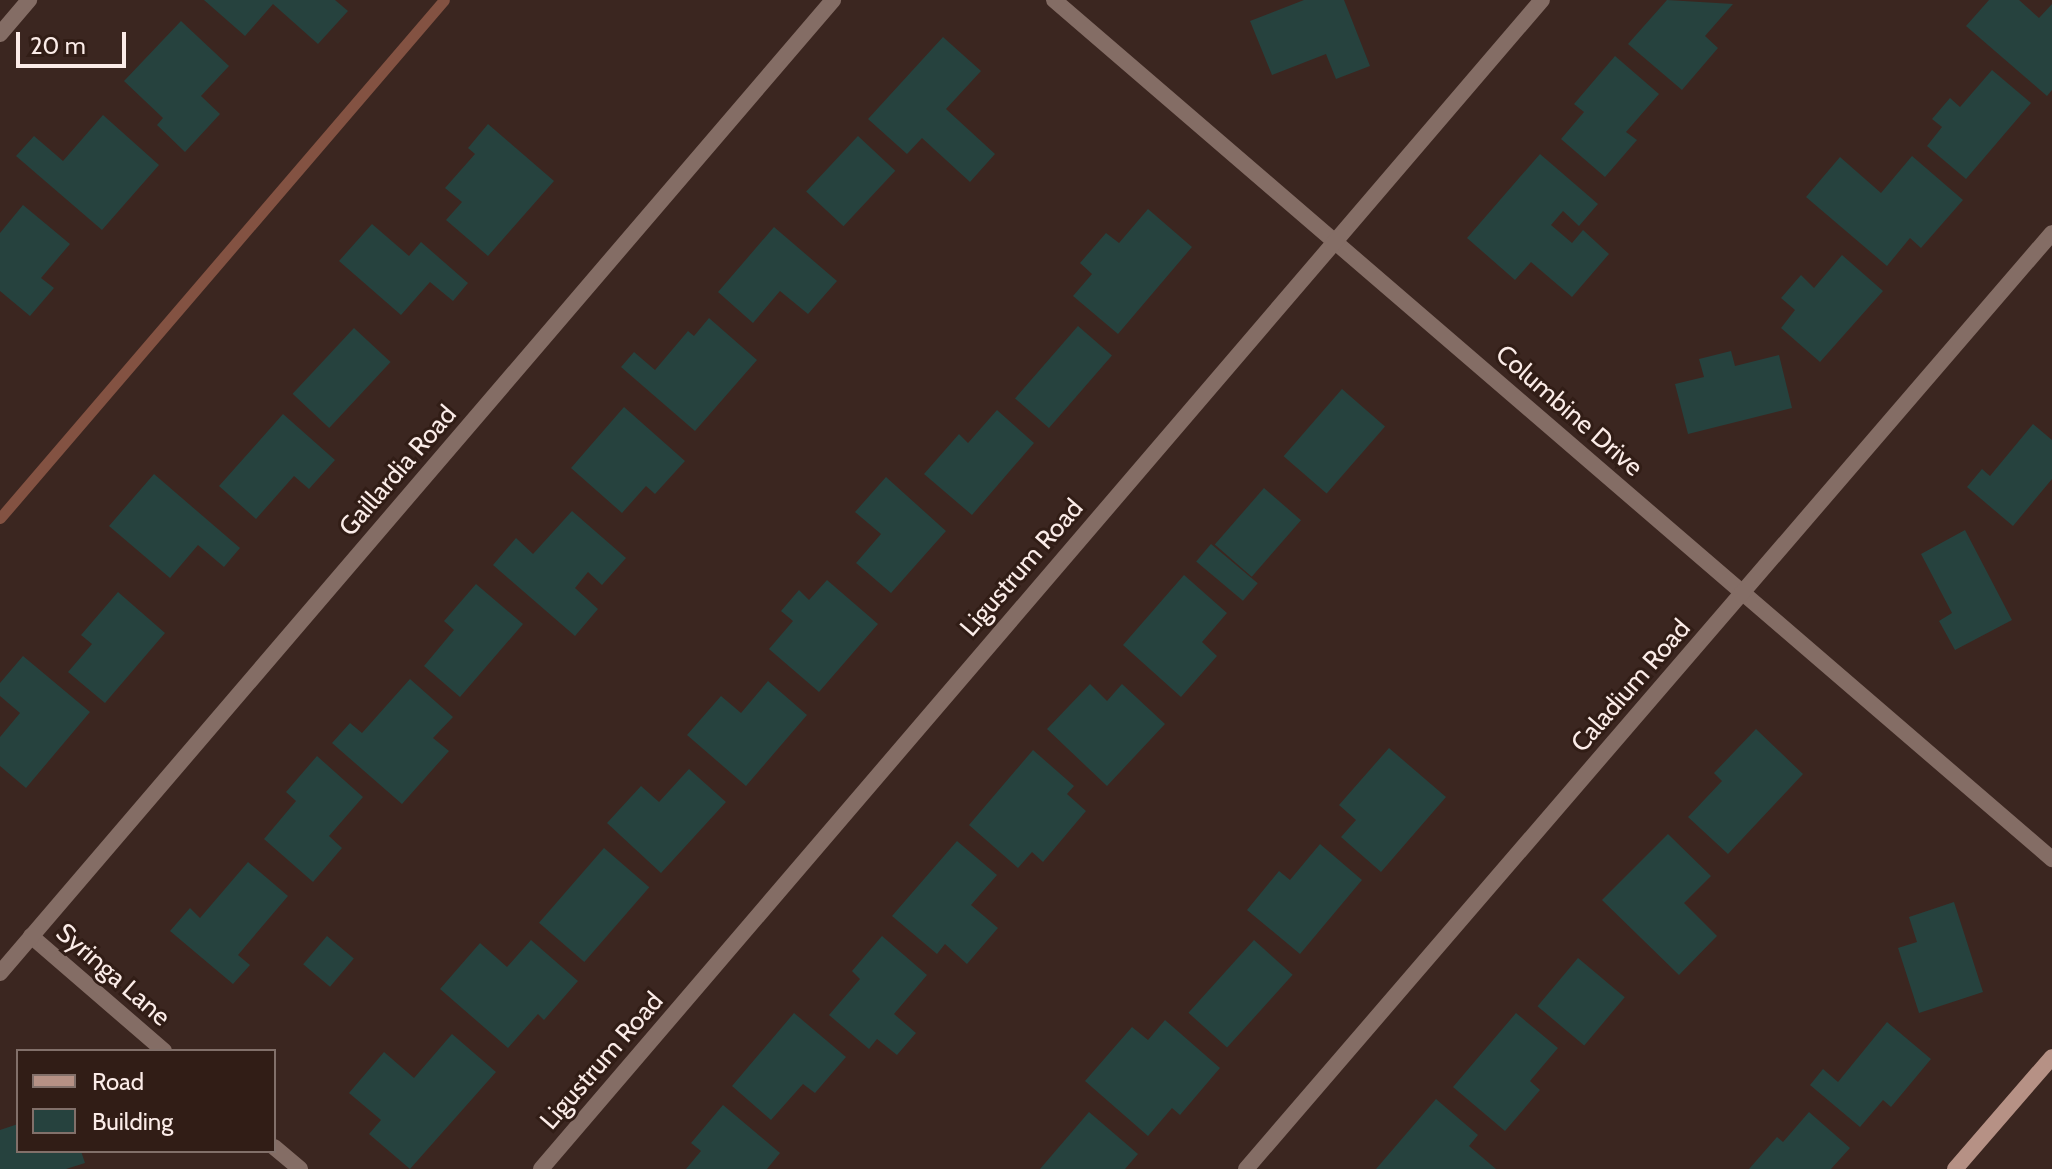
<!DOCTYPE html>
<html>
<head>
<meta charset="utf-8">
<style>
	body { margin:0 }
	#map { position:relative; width:2052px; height:1169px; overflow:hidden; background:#3b2620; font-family:Cabin,sans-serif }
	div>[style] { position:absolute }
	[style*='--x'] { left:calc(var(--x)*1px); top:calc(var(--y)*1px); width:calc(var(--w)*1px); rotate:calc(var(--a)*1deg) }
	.stream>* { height:11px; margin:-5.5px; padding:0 5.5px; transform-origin:5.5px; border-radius:5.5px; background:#835242 }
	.building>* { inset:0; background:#26423e; transform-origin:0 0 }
	.minor>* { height:16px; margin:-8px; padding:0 8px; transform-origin:8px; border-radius:8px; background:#846d65 }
	.secondary>* { height:16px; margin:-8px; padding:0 8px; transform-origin:8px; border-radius:8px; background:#b69185 }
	span { translate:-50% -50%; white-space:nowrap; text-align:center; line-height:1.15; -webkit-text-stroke:6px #311d16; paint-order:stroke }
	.street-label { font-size:26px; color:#fbece8 }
	.legend { position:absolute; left:16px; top:1049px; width:260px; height:104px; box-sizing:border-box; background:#311d16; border:2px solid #82706a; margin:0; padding:10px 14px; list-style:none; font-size:24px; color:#fbece8 }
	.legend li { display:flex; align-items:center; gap:16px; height:40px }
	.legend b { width:40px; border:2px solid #82706a }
	.scale { position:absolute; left:16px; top:32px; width:110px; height:36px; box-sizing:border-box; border:4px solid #fbece8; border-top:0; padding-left:10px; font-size:24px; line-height:28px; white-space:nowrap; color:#fbece8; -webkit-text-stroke:6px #311d16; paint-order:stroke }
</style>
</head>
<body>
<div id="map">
	<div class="stream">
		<i style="--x:0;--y:518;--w:682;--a:-49.4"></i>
	</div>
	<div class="building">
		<i style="clip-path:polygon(204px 0,335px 0,348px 11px,318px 44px,273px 4px,245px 36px)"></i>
		<i style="clip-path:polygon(1304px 0,1344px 0,1370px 66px,1336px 79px,1326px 54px,1272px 75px,1250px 21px)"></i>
		<i style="clip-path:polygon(1667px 0,1733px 4px,1705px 36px,1718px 48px,1682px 90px,1628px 44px)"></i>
		<i style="clip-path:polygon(1989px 0,2019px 0,2039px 18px,2052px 4px,2052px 90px,2047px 96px,1966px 26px)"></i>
		<i style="clip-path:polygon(181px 21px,229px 66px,201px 96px,220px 114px,185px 152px,157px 125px,163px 118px,124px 81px)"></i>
		<i style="clip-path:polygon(943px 37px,981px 71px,946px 109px,995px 154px,970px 182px,922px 138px,907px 154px,868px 119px)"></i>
		<i style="clip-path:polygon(1615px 56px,1659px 94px,1626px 132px,1637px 140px,1605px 177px,1561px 139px,1584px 112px,1574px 104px)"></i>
		<i style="clip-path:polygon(1992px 70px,2031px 103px,1966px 179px,1927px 146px,1942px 127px,1932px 119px,1950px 98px,1960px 107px)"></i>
		<i style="clip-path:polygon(103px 115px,159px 165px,102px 230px,16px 156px,34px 136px,63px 161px)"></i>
		<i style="clip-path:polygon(488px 124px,554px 181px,488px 256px,446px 220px,462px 202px,445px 188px,475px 154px,468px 148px)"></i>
		<i style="left:858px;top:136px;width:51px;height:76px;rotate:43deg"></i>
		<i style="clip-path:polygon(1540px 154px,1598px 204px,1579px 226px,1563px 211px,1551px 225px,1572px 243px,1583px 230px,1609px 254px,1572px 297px,1531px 262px,1515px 280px,1467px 238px)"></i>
		<i style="clip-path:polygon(1912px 156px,1963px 200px,1921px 248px,1910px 238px,1887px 266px,1806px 197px,1840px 157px,1881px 193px)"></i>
		<i style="clip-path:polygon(23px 205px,70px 244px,41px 278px,54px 288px,30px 316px,0 291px,0 233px)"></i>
		<i style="clip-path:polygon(1148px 209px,1192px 247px,1118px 334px,1073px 296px,1092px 274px,1080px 263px,1106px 233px,1119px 243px)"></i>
		<i style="clip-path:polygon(372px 224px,409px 256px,421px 242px,468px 283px,453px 301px,430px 282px,401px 315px,339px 261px)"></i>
		<i style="clip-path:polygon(774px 227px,837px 281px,808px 314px,780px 291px,753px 323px,718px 292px)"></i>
		<i style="clip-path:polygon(1842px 255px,1883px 291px,1820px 362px,1781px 328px,1795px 310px,1781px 298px,1801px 275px,1814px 288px)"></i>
		<i style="clip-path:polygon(709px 318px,757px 360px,695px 431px,621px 367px,634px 352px,655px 370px,688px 331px,694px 336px)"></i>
		<i style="left:1078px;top:326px;width:45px;height:96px;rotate:41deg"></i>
		<i style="left:354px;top:328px;width:50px;height:90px;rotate:43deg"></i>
		<i style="clip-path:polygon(1731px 351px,1735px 366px,1779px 355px,1792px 408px,1688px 434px,1675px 384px,1704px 377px,1699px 359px)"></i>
		<i style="left:1342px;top:389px;width:57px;height:89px;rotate:41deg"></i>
		<i style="clip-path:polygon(624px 407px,685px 461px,655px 494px,646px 486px,622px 513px,571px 468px)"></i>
		<i style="clip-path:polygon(997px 410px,1034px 443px,972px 515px,924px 474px,959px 434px,968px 443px)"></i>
		<i style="clip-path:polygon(283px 414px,335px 460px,309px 489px,294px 476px,256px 519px,219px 486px)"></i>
		<i style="clip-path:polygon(2033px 424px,2052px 440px,2052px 479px,2013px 526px,1967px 487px,1982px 469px,1990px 476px)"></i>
		<i style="clip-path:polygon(154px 474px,240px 548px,224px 567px,198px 545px,170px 578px,109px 526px)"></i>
		<i style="clip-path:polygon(886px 477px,946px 531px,891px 593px,856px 563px,881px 534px,855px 512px)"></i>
		<i style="left:1264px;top:488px;width:49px;height:75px;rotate:41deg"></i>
		<i style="clip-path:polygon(572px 511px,626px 558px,602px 585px,588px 572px,575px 588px,598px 609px,575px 636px,493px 565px,516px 538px,533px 554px)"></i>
		<i style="clip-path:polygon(1965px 530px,2012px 620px,1955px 650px,1939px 621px,1952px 613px,1921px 554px)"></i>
		<i style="left:1211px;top:544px;width:61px;height:23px;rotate:40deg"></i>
		<i style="clip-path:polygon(1184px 575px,1227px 613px,1202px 642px,1217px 656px,1181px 697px,1123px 645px)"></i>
		<i style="clip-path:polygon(827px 580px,878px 624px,819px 692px,769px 649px,793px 621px,781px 611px,799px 590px,809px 600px)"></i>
		<i style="clip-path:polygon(476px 584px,523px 624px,460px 697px,424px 666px,454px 630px,444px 621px)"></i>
		<i style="clip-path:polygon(118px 592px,165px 633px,105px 703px,68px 672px,92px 644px,81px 635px)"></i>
		<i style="clip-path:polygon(23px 656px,90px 712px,26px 788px,0 766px,0 737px,20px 713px,0 696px,0 683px)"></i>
		<i style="clip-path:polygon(410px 679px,453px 717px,433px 738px,449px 751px,402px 804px,332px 743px,350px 723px,362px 733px)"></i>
		<i style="clip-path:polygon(768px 681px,807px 715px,746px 786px,687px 735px,721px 696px,741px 713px)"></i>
		<i style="clip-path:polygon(1090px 684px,1107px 701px,1122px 684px,1165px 724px,1107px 786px,1047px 729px)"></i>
		<i style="clip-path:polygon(1756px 729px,1803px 774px,1728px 854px,1688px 817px,1722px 781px,1714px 773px)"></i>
		<i style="clip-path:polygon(1389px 748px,1446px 797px,1381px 872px,1341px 837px,1356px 820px,1339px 805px)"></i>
		<i style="clip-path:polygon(1033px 750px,1074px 786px,1067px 794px,1086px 811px,1043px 862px,1032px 852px,1018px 868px,969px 825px)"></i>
		<i style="clip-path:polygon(317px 756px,363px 797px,329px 836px,342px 848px,313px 882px,264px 839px,296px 801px,286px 792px)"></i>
		<i style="clip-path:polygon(689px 769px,726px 802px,661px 873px,607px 823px,641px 786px,659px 802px)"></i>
		<i style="clip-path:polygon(1668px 834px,1711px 876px,1684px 903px,1717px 936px,1679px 975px,1602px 900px)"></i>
		<i style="clip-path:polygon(957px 841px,997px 875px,971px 905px,998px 928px,967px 964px,945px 944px,937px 954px,892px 916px)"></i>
		<i style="clip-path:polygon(1320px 844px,1362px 880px,1300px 954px,1247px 910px,1279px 871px,1290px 880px)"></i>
		<i style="left:604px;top:848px;width:60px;height:99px;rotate:41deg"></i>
		<i style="clip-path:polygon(248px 862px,288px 896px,238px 955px,250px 965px,233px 984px,170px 931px,190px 908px,200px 918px)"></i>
		<i style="clip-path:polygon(1954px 902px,1983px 992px,1919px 1013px,1898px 948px,1917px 942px,1909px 917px)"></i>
		<i style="left:327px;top:936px;width:35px;height:37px;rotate:40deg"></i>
		<i style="clip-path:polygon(882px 936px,927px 975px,894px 1014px,916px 1033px,897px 1055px,877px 1039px,869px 1049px,829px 1015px,860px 979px,852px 971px)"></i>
		<i style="clip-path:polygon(531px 940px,578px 981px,544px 1020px,538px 1014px,508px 1048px,440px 989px,480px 943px,507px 967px)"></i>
		<i style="left:1254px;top:940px;width:52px;height:98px;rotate:42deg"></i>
		<i style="left:1578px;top:958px;width:61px;height:63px;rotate:40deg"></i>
		<i style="clip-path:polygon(794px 1013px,846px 1057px,815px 1093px,803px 1084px,771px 1120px,732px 1086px)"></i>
		<i style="clip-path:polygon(1516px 1013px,1558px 1048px,1530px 1081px,1540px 1090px,1505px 1131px,1453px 1087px)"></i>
		<i style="clip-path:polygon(1165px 1020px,1220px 1068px,1180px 1115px,1172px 1108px,1148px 1136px,1085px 1081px,1132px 1027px,1148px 1040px)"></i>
		<i style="clip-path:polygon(1887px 1022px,1931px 1059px,1891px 1107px,1883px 1100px,1860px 1127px,1810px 1085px,1823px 1069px,1838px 1082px)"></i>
		<i style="clip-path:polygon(452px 1034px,496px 1072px,410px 1169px,369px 1134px,381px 1120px,349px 1093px,384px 1052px,414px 1078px)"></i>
		<i style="clip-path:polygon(1436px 1099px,1478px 1135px,1469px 1146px,1496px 1169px,1376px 1169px)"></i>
		<i style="clip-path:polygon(723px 1105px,780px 1153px,767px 1169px,686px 1169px,701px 1151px,691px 1143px)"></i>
		<i style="clip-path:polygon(1089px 1112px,1138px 1154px,1125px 1169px,1040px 1169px)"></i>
		<i style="clip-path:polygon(1809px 1112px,1850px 1148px,1831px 1169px,1749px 1169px,1777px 1137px,1783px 1142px)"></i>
		<i style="clip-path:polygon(18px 1124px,18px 1151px,81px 1151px,85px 1163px,66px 1169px,0 1169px,0 1130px)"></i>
	</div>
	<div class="minor">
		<i style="--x:1054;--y:0;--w:1317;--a:40.72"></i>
		<i style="--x:0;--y:34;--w:45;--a:-49.5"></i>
		<i style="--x:31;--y:936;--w:176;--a:40.8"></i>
		<i style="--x:0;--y:973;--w:1281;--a:-49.43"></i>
		<i style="--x:274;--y:1147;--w:34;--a:40"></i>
		<i style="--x:541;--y:1169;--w:1539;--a:-49.43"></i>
		<i style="--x:1246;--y:1169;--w:1235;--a:-49.27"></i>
	</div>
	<div class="secondary">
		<i style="--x:1955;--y:1169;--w:148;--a:-49.1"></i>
	</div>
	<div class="street-label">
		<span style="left:1569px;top:411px;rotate:41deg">Columbine Drive</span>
		<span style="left:398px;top:471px;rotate:-49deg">Gaillardia Road</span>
		<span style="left:1022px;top:568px;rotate:-49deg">Ligustrum Road</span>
		<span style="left:1631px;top:686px;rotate:-49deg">Caladium Road</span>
		<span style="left:113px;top:975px;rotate:41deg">Syringa Lane</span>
		<span style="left:602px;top:1061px;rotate:-49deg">Ligustrum Road</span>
	</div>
	<ul class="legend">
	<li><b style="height:10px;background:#b69185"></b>Road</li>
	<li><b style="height:22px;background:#26423e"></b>Building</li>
	</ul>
	<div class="scale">20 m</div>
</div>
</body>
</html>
